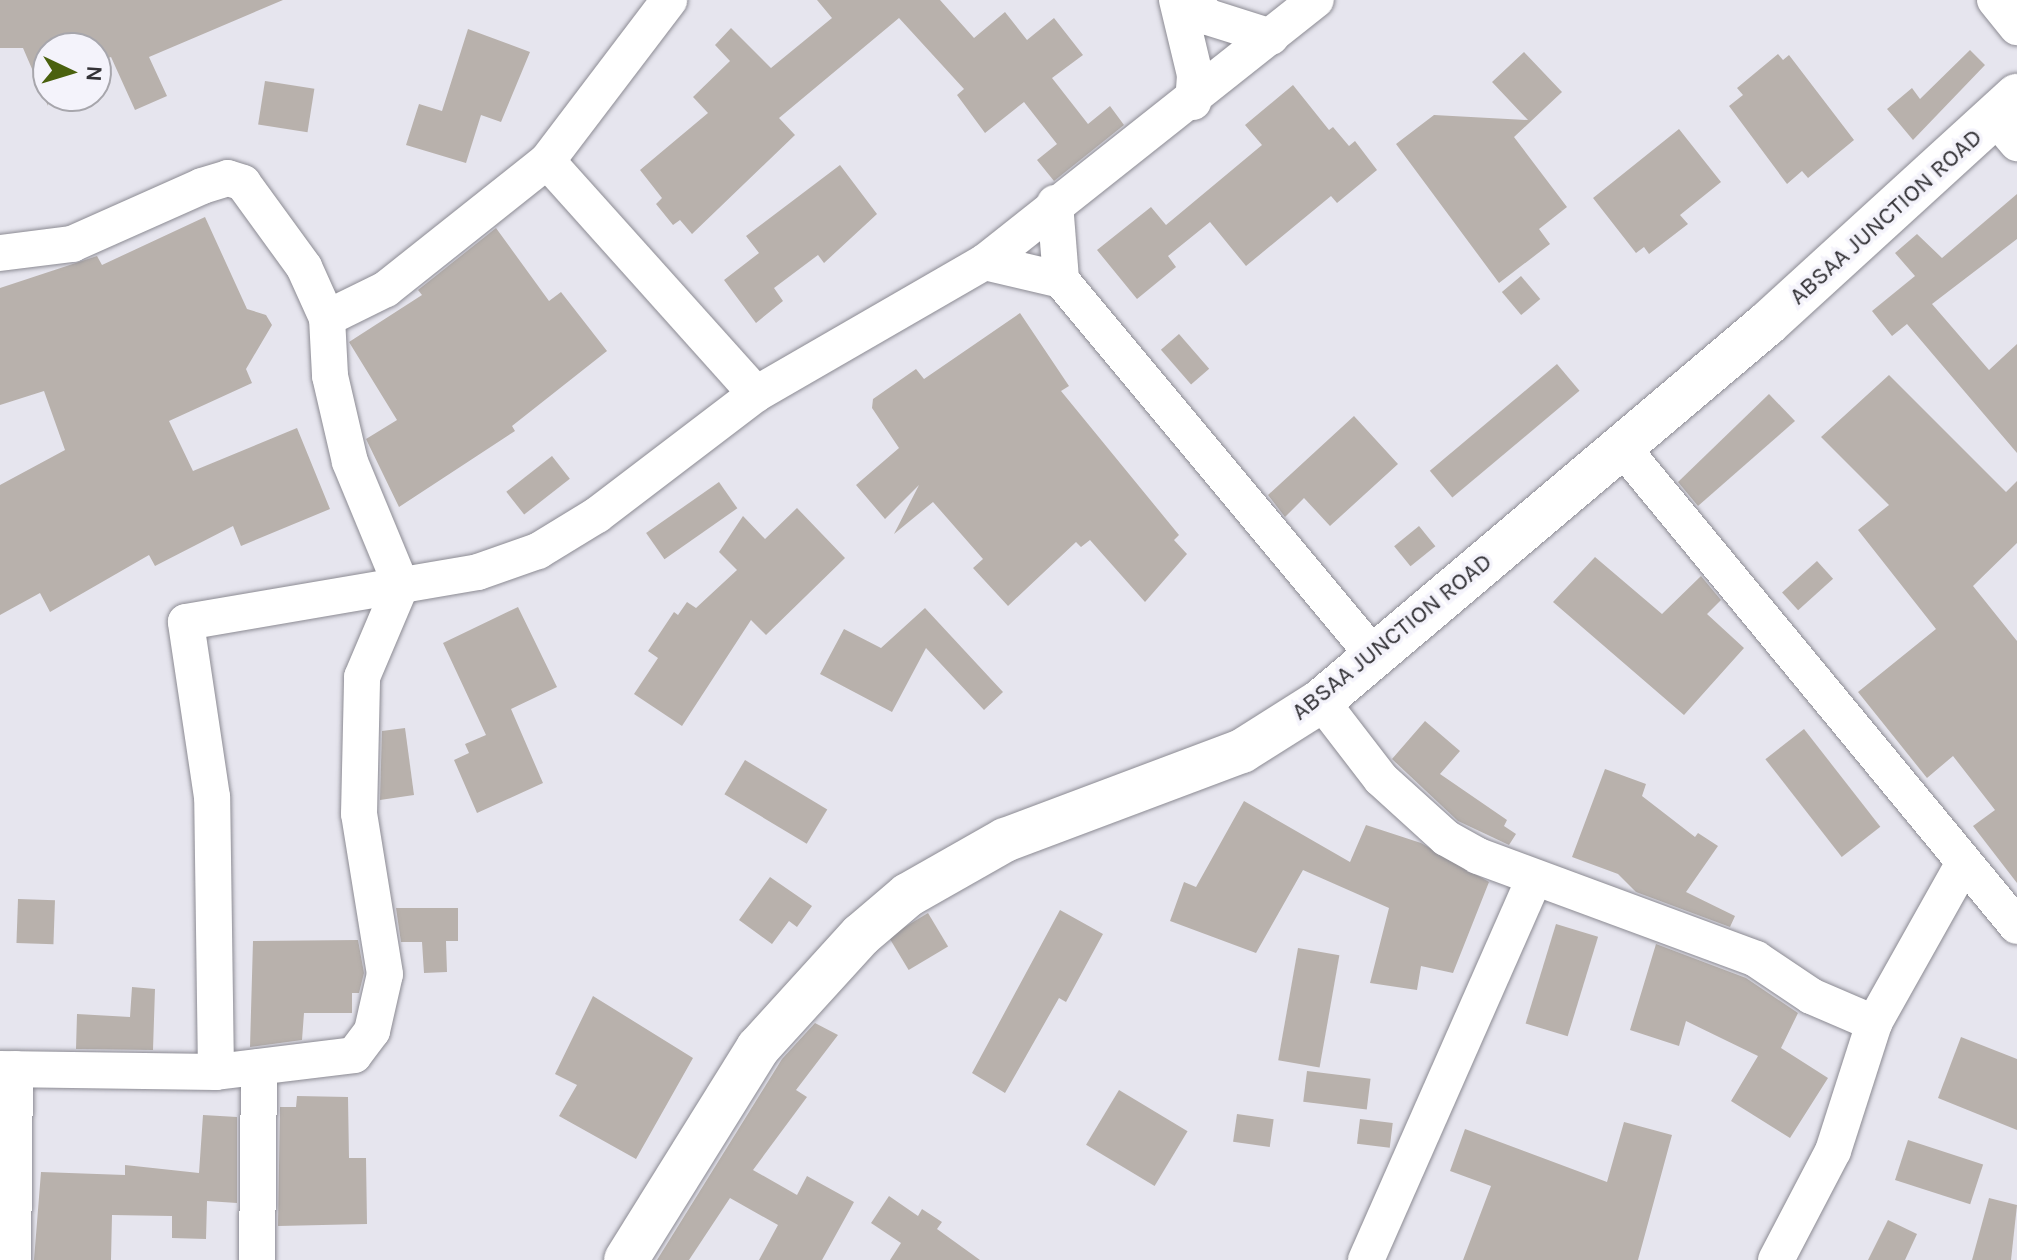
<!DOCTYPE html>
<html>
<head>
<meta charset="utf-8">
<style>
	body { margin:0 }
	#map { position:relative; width:2017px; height:1260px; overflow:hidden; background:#e6e5ee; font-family:Karla,sans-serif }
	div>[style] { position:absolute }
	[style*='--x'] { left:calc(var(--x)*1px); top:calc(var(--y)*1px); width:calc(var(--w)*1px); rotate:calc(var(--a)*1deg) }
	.building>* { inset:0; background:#b8b1ac; transform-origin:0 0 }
	.roads { filter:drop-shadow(0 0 2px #8c8b93) drop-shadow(0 0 2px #8c8b93) }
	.street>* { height:36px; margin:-18px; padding:0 18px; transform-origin:18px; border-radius:18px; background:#fff }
	.secondary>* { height:44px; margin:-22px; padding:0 22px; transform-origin:22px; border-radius:22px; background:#fff }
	span { translate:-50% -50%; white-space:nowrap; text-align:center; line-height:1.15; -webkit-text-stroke:7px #f4f3fb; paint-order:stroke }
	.street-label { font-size:24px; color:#333236 }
	.north { position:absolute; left:32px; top:32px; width:80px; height:80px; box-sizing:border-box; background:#f4f3fb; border:2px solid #a7a6ac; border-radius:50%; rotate:94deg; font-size:22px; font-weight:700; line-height:32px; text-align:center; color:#333236 }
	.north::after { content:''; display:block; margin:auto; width:28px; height:36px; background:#4a610e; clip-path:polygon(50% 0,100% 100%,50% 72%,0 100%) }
</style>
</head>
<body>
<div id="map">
	<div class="building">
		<i style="clip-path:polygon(0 0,283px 0,149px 57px,167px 96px,135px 110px,111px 57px,96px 63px,96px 48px,48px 48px,48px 106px,23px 48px,0 48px)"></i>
		<i style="clip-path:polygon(817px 0,940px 0,974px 38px,1005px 12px,1027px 40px,1054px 18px,1083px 55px,1052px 78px,1088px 124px,1110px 106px,1124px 125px,1054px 181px,1037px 160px,1057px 144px,1024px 102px,985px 133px,957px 95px,964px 89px,899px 18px,779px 118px,795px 135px,692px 234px,680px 220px,673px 225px,656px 204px,662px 198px,640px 170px,708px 113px,693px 97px,730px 61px,715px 45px,731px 28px,771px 68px,832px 18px)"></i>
		<i style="clip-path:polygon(468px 29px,530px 52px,501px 122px,481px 115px,466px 163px,406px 145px,419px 104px,442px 111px)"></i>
		<i style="clip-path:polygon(1970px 50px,1985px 65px,1913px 140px,1887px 109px,1912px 88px,1920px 99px)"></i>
		<i style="clip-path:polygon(1524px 52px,1562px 92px,1514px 137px,1567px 207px,1539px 229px,1550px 244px,1499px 283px,1396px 144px,1434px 115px,1528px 120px,1492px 82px)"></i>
		<i style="clip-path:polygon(1778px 54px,1783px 60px,1789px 55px,1854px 140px,1808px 178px,1802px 171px,1787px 184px,1729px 106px,1743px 95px,1737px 88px)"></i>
		<i style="left:265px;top:81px;width:50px;height:44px;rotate:9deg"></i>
		<i style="clip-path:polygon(1293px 85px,1329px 130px,1333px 127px,1349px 146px,1355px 141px,1377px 170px,1337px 203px,1331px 196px,1246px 266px,1210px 222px,1168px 256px,1176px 267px,1137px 299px,1097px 250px,1151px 207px,1166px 225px,1262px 145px,1245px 125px)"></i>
		<i style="clip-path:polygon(1679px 129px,1721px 182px,1680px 215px,1688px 224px,1649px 254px,1644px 247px,1636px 253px,1593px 198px)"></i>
		<i style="clip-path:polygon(840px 165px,877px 214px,824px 263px,818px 255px,774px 288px,783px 301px,756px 323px,724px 280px,759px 253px,746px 236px)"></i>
		<i style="clip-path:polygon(2017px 194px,2017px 239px,1932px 304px,1989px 370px,2017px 344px,2017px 453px,1907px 324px,1892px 336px,1872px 311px,1915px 276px,1895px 253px,1917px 234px,1942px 258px)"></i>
		<i style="clip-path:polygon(205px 217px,247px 309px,266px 315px,272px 325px,246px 369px,252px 383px,169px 421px,193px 471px,297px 428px,330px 509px,241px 546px,233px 526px,155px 566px,149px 555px,50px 612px,40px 593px,0 615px,0 485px,65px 450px,44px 391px,0 405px,0 288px,97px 256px,102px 265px)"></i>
		<i style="clip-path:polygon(496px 228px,549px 301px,561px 292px,607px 351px,512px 426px,515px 431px,399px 507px,366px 439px,397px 420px,349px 342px,422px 295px,418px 290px)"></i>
		<i style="left:1521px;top:276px;width:30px;height:25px;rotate:50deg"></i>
		<i style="clip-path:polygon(1020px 313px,1069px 386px,1061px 391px,1179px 535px,1174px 540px,1187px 554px,1145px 602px,1090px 540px,1081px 547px,1076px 542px,1008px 606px,973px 568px,983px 559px,933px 502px,894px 534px,919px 485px,885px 519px,856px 485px,899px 448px,872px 408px,873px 399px,916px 369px,924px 379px)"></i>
		<i style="left:1179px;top:334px;width:46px;height:24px;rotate:49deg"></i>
		<i style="left:1557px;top:364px;width:35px;height:166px;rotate:50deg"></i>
		<i style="clip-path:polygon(1889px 375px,2006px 492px,2017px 481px,2017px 543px,1973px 586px,2017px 641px,2017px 883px,1973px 826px,1995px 810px,1953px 756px,1927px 778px,1858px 692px,1936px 629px,1858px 530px,1889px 505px,1821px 437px)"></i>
		<i style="clip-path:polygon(1769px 394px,1795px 421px,1698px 506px,1678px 482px)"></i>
		<i style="clip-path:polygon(1354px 416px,1398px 464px,1330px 526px,1304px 498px,1285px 517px,1268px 495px)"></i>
		<i style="left:552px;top:456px;width:29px;height:58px;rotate:52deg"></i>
		<i style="left:719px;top:482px;width:32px;height:89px;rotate:55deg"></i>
		<i style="clip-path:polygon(797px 508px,845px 558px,766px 635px,751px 620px,682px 726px,634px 694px,658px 658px,648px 651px,674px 612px,678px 615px,687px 602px,696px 608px,737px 570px,719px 552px,743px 516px,765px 539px)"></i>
		<i style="left:1419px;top:526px;width:26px;height:32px;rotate:51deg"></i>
		<i style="clip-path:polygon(1595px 557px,1662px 614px,1701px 576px,1721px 600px,1707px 614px,1744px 648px,1684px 715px,1553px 602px)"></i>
		<i style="left:1817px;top:561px;width:24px;height:47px;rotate:48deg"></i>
		<i style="clip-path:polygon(518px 607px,557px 687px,511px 709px,543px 783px,477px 813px,454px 760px,469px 753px,465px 744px,486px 735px,443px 643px)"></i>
		<i style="clip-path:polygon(925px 608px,1003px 692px,984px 710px,926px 648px,892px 712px,820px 674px,844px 629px,881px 648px)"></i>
		<i style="clip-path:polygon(1425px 721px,1460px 751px,1440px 774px,1507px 820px,1504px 826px,1516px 834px,1509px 845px,1458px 821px,1392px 759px)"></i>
		<i style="clip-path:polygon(405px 728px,414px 795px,380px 800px,382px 731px)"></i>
		<i style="left:1804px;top:729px;width:124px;height:49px;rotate:52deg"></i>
		<i style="left:745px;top:760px;width:96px;height:40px;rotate:31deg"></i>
		<i style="clip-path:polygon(1605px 769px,1646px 784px,1642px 796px,1695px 837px,1698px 833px,1718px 846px,1686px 892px,1735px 916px,1730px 927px,1636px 892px,1618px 874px,1572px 857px)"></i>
		<i style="clip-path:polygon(1244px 801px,1350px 862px,1366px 825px,1421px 843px,1489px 882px,1453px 973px,1421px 966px,1417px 990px,1370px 983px,1389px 908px,1303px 870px,1256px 953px,1170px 921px,1184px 882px,1196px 887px)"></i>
		<i style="clip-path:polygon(770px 877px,812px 906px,797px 927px,789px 921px,772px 944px,739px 920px)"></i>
		<i style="left:18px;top:899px;width:37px;height:44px;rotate:2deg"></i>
		<i style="clip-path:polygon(396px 908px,458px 908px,458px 941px,446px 941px,447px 972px,424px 973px,422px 942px,401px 942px)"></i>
		<i style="clip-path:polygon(1060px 910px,1103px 934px,1066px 1002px,1059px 998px,1005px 1093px,972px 1073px)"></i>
		<i style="left:928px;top:913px;width:39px;height:46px;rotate:59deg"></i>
		<i style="left:1556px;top:924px;width:44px;height:104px;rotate:17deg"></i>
		<i style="clip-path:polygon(358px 940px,364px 973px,359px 993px,352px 993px,352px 1013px,304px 1013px,302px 1040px,250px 1047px,253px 941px)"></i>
		<i style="clip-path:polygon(1656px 944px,1746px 978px,1798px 1013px,1781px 1048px,1828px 1078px,1790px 1138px,1731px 1101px,1758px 1056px,1686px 1021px,1679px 1046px,1630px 1030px)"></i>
		<i style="left:1298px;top:948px;width:42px;height:114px;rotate:10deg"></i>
		<i style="clip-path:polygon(132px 987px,155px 989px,153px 1050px,76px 1049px,77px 1014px,130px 1017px)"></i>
		<i style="clip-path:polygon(593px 996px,693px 1058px,636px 1159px,559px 1116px,577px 1085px,555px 1074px)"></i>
		<i style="clip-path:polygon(815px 1023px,838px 1035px,796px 1090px,807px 1097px,753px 1170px,797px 1195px,807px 1176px,854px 1202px,822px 1260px,759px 1260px,778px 1225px,730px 1198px,689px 1260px,657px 1260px,782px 1059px)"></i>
		<i style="clip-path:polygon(1961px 1037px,2017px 1059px,2017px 1130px,1938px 1098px)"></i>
		<i style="left:1307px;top:1071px;width:64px;height:31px;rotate:7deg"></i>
		<i style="left:1119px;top:1090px;width:80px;height:64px;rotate:31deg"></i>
		<i style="clip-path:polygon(297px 1096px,348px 1097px,349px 1158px,366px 1158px,367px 1224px,278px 1226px,280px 1107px,296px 1107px)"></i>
		<i style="left:1237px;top:1114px;width:37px;height:28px;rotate:8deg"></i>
		<i style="clip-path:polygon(203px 1115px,237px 1117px,237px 1203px,207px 1201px,206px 1239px,172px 1238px,172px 1216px,112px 1215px,111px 1260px,34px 1260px,41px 1172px,125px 1175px,125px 1165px,199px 1173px)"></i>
		<i style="left:1360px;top:1119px;width:33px;height:25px;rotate:7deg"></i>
		<i style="clip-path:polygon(1624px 1122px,1672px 1135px,1638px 1260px,1463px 1260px,1491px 1186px,1450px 1171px,1465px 1129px,1607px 1182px)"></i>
		<i style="left:1908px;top:1140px;width:79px;height:42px;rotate:18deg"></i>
		<i style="clip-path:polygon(889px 1196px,918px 1216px,922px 1209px,942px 1222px,937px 1229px,980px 1260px,890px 1260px,901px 1243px,871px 1223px)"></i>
		<i style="clip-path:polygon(1989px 1198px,2017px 1205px,2011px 1260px,1972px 1260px)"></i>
		<i style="clip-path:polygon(1888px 1220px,1917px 1234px,1905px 1260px,1868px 1260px)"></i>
	</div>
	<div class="roads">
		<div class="street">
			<i style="--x:1177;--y:0;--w:77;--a:76.5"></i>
			<i style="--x:1195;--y:75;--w:27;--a:94"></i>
			<i style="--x:1192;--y:0;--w:23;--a:47"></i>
			<i style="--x:1208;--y:17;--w:66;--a:17.6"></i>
			<i style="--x:1995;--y:0;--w:35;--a:51"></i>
			<i style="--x:1996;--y:118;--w:33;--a:50"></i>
			<i style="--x:547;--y:161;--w:313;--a:48.1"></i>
			<i style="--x:1055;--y:203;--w:77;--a:85.5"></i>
			<i style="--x:1061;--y:280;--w:489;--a:50.2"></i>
			<i style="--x:0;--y:253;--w:73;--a:-7.1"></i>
			<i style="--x:72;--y:244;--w:142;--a:-24"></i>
			<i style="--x:202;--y:186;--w:27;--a:-17"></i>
			<i style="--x:228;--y:178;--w:16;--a:18"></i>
			<i style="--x:243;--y:183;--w:104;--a:54"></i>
			<i style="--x:304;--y:267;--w:56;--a:65.7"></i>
			<i style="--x:327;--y:318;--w:58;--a:87"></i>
			<i style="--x:330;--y:376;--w:88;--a:76.9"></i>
			<i style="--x:350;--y:462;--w:133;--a:67.5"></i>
			<i style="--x:985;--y:262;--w:78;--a:13.3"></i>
			<i style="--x:327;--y:318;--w:66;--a:-26.2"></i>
			<i style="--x:386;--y:289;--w:206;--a:-38.5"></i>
			<i style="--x:547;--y:161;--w:202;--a:-52.8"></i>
			<i style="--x:1621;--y:446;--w:622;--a:50.48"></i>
			<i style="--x:1321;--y:701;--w:98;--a:52.4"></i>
			<i style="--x:1381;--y:779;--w:88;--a:42.2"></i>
			<i style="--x:1446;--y:838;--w:37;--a:29"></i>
			<i style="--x:1478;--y:856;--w:296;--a:20.3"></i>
			<i style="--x:1756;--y:959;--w:66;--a:33.9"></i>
			<i style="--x:1811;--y:996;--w:69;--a:23.2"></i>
			<i style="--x:1874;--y:1023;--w:180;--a:-60.7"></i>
			<i style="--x:0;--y:1069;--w:216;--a:0.8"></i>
			<i style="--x:216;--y:1072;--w:139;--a:-7"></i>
			<i style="--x:354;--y:1055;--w:30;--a:-53"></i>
			<i style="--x:372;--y:1031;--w:58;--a:-77.2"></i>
			<i style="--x:385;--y:974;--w:162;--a:-99.2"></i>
			<i style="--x:359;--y:814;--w:137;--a:-88.7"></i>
			<i style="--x:362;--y:677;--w:100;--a:-67"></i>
			<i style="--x:216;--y:1072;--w:275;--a:-90.8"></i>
			<i style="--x:212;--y:797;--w:177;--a:-98.5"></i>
			<i style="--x:186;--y:622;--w:296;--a:-9.7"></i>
			<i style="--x:478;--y:572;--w:64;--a:-19.3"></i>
			<i style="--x:538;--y:551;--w:69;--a:-31.4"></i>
			<i style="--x:597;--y:515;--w:200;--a:-37.3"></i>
			<i style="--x:756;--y:394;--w:264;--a:-30"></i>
			<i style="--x:985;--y:262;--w:422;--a:-38.4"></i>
			<i style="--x:13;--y:1260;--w:191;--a:-89.4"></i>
			<i style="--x:257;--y:1260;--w:193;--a:-89.4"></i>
			<i style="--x:1366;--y:1260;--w:414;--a:-66.2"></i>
			<i style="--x:1776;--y:1260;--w:123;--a:-62.4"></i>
			<i style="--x:1833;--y:1151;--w:134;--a:-72.2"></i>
		</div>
		<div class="secondary">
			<i style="--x:626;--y:1260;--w:250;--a:-58.1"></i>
			<i style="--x:758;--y:1048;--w:153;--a:-47.7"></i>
			<i style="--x:861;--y:935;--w:62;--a:-40.4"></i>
			<i style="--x:908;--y:895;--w:112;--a:-29.6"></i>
			<i style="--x:1005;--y:840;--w:253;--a:-20.6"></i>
			<i style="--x:1242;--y:751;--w:93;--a:-32.3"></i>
			<i style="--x:1321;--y:701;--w:585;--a:-40.22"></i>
			<i style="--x:1768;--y:323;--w:337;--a:-42.4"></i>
		</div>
	</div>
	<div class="street-label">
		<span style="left:1886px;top:217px;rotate:-42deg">ABSAA JUNCTION ROAD</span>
		<span style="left:1392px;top:637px;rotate:-39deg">ABSAA JUNCTION ROAD</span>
	</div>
	<div class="north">N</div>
</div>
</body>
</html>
